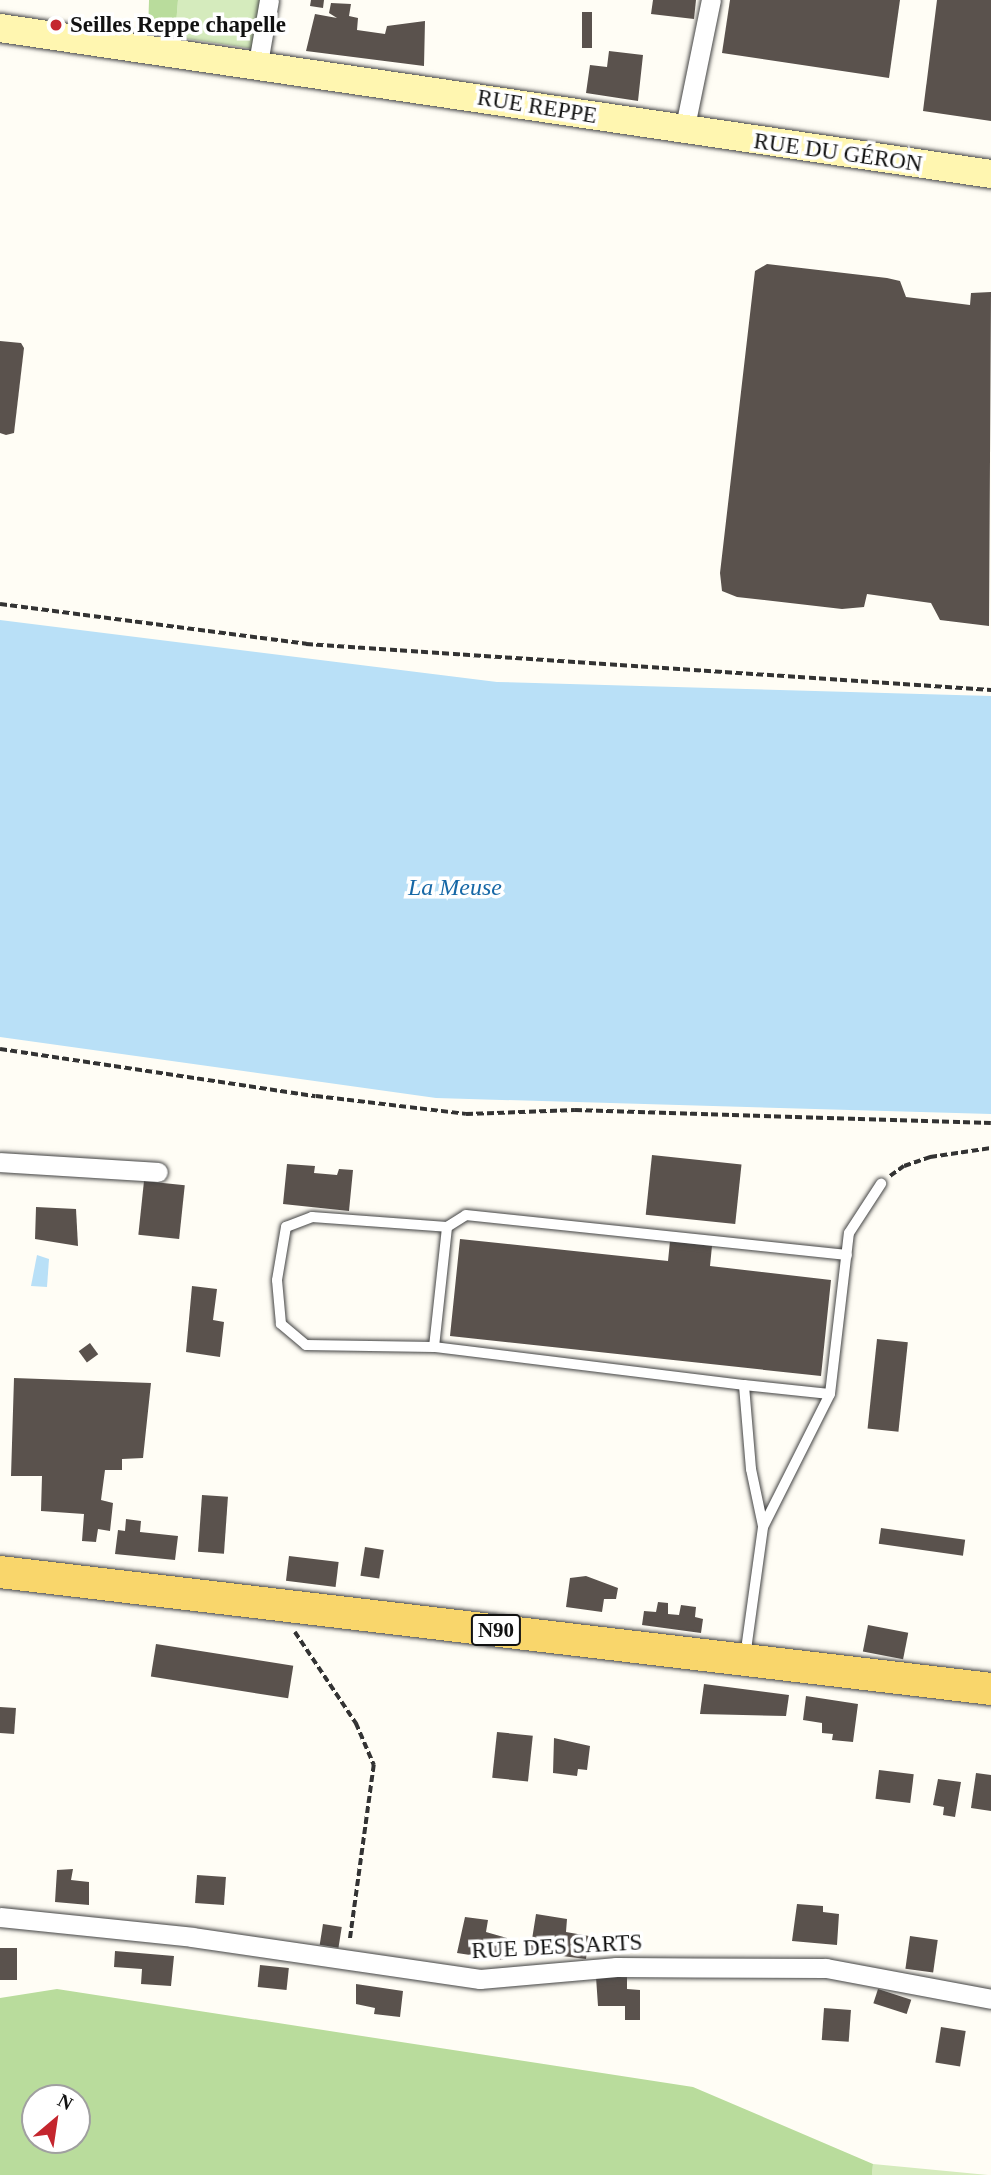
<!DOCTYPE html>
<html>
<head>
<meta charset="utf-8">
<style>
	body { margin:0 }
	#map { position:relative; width:991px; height:2175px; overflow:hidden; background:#fffdf5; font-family:"Times New Roman",serif }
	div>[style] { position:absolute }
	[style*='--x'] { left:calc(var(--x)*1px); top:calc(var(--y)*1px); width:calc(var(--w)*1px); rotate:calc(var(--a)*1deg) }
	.green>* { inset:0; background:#d5ebbd }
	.forest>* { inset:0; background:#b9dc9c }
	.water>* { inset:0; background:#b9e0f7 }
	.building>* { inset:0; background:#5a524d; transform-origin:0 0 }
	.path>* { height:3.5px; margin-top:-1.75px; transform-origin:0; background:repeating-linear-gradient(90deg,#333 0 7px,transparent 0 10.5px) }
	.roads { filter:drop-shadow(0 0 2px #444) drop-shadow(0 0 2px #444) }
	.lane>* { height:10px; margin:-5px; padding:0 5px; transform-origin:5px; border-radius:5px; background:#fff }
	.street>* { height:19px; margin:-9.5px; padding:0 9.5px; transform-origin:9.5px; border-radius:9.5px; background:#fff }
	.secondary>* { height:28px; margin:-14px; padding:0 14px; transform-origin:14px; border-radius:14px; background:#fff6b0 }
	.primary>* { height:32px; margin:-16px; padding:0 16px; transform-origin:16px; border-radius:16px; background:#f9d66b }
	.dots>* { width:19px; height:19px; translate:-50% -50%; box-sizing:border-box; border:4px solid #fff; border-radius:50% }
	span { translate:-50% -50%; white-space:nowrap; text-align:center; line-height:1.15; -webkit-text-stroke:7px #fff; paint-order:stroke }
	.shield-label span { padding:2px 5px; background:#fff; border:2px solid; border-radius:5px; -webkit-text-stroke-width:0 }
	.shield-label { font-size:21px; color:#111; font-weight:700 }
	.poi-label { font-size:23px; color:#111; font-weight:700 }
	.left { translate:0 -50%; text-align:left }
	.street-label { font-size:23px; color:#111 }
	.water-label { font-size:24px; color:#1768a6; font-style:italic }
	.north { position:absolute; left:21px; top:2084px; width:70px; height:70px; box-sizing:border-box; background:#fff; border:2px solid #a0a0a0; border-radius:50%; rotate:29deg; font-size:19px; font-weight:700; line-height:28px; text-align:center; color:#111 }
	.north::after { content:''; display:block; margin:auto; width:24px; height:32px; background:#c4262e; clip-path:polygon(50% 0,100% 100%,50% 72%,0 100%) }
</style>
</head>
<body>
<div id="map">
	<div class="green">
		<i style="clip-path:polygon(178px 0,269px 0,261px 50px,175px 37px)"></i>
		<i style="clip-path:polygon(873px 2164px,988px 2175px,872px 2175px)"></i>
	</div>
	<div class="forest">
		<i style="clip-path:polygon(149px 0,178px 0,175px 37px,148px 33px)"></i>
		<i style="clip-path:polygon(evenodd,57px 1989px,693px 2087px,873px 2164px,872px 2175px,0 2175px,0 1998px,57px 1989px,77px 2098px,77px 2140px,35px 2140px,35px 2098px,77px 2098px)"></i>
	</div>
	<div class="water">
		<i style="clip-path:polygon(0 620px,497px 682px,991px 696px,991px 1114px,436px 1098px,0 1037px)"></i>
		<i style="clip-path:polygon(37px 1255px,49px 1259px,47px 1287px,31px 1286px)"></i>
	</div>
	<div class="building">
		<i style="clip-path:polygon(311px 0,324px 0,323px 8px,310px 6px)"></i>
		<i style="clip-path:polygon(653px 0,696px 0,694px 19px,651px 14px)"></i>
		<i style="clip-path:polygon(730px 0,900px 0,889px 78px,722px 53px)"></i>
		<i style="clip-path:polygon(937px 0,991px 0,991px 121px,923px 111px)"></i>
		<i style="clip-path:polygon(331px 3px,351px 4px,349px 16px,358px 18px,357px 30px,385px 34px,387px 26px,425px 21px,424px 66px,306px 51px,315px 14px,337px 18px,329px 13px)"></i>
		<i style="left:582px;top:12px;width:10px;height:36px"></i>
		<i style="clip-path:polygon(609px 51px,643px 55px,638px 101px,586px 93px,590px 65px,607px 67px)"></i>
		<i style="clip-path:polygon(767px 264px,887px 278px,900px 281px,906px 297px,970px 305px,971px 293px,991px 292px,989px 626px,940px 620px,931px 603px,867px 594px,864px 607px,842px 609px,737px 597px,722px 591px,720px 573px,755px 271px)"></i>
		<i style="clip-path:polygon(0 341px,21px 343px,24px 348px,14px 433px,6px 435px,0 433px)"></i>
		<i style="left:652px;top:1155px;width:90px;height:60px;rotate:6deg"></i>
		<i style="clip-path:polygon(287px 1164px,315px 1166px,314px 1173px,337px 1175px,339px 1169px,353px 1170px,349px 1211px,283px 1204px)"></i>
		<i style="left:144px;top:1181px;width:41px;height:54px;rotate:6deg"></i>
		<i style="clip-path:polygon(36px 1207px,76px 1209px,78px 1246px,35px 1239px)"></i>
		<i style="clip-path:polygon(460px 1239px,668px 1261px,670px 1241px,712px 1246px,710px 1266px,831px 1280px,821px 1376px,450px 1336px)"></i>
		<i style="clip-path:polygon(192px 1286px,217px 1289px,213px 1320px,224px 1322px,220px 1357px,186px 1352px)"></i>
		<i style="left:877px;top:1339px;width:31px;height:90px;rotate:6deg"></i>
		<i style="left:90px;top:1343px;width:14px;height:14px;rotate:54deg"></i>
		<i style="clip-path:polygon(14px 1378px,151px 1383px,143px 1458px,122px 1459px,122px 1470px,105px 1470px,101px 1500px,113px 1503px,110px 1531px,98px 1529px,96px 1542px,82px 1541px,84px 1514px,41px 1511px,42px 1476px,11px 1476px)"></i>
		<i style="left:202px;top:1495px;width:26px;height:57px;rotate:4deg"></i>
		<i style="clip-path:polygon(126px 1519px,141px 1521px,140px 1532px,178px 1536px,175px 1560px,115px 1554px,118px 1530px,125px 1531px)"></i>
		<i style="left:881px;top:1528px;width:85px;height:16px;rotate:8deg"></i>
		<i style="left:365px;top:1547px;width:19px;height:29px;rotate:9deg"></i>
		<i style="left:289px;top:1556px;width:50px;height:25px;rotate:7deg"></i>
		<i style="clip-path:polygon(586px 1576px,618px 1588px,616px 1599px,604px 1599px,602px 1612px,566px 1607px,570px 1578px)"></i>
		<i style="clip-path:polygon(658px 1602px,668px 1603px,668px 1614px,679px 1615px,681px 1605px,696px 1607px,695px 1617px,703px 1619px,701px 1633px,642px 1625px,644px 1611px,656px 1612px)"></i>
		<i style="left:868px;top:1625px;width:41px;height:27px;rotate:11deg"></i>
		<i style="left:156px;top:1644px;width:139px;height:33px;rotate:9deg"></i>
		<i style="clip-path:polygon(704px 1684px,789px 1695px,786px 1716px,700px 1714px)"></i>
		<i style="clip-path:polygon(806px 1696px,858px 1704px,853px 1742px,832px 1740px,833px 1734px,822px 1733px,822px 1723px,803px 1720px)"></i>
		<i style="left:0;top:1707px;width:16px;height:26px;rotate:4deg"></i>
		<i style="left:497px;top:1732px;width:36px;height:46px;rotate:6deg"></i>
		<i style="clip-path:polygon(554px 1738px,590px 1746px,587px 1770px,578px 1769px,577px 1776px,553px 1773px)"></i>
		<i style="left:879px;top:1770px;width:35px;height:29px;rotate:7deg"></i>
		<i style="clip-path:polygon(976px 1773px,991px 1775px,991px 1811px,971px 1808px)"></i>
		<i style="clip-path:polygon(938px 1779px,961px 1782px,955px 1817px,943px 1815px,944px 1807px,933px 1805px)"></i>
		<i style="clip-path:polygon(73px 1869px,71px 1880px,89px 1882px,89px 1905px,55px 1902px,57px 1870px)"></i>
		<i style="left:197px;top:1875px;width:29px;height:28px;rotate:4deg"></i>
		<i style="clip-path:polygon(797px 1904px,823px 1906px,823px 1912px,839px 1914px,837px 1945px,792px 1941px)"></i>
		<i style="clip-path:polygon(536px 1914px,567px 1919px,566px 1932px,589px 1936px,586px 1959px,530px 1952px)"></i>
		<i style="clip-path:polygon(465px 1917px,488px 1920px,486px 1932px,507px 1938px,503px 1960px,457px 1953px)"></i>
		<i style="left:323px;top:1924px;width:19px;height:21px;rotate:9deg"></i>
		<i style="left:910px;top:1936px;width:28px;height:33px;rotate:8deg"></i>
		<i style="left:0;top:1948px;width:17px;height:32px"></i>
		<i style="clip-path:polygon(115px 1951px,174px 1956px,171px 1986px,141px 1984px,142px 1969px,114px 1967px)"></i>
		<i style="left:260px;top:1965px;width:29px;height:22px;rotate:6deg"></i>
		<i style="clip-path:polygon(627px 1976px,627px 1989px,640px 1990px,640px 2020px,625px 2020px,625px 2006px,598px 2006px,596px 1977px)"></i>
		<i style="clip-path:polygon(356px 1984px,403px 1991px,400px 2017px,374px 2014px,375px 2008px,356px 2004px)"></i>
		<i style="left:878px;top:1989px;width:35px;height:15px;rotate:18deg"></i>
		<i style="left:824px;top:2008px;width:27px;height:32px;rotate:4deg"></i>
		<i style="left:941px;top:2027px;width:25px;height:36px;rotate:9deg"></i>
	</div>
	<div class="path">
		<i style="--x:0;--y:604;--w:309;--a:7.4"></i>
		<i style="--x:306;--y:644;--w:687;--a:3.84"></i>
		<i style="--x:0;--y:1049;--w:319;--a:8.5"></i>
		<i style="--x:316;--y:1096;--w:151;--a:6.8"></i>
		<i style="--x:466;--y:1114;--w:109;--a:-2.1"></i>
		<i style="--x:575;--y:1110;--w:416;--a:1.8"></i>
		<i style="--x:890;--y:1176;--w:17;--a:-36"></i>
		<i style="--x:904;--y:1166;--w:28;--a:-19"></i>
		<i style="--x:930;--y:1157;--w:62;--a:-8.4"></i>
		<i style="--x:295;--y:1632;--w:110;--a:56.2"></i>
		<i style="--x:356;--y:1723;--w:46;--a:66.8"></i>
		<i style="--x:374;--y:1765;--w:177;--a:97.8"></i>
	</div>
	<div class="roads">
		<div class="lane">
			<i style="--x:434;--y:1347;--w:128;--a:-179.1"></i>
			<i style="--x:306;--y:1345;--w:33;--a:-140"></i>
			<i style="--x:281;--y:1324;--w:44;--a:-95.2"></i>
			<i style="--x:277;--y:1280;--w:54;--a:-80.4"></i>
			<i style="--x:286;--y:1227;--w:28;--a:-21"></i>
			<i style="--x:312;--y:1217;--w:135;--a:4.2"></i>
			<i style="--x:744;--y:1385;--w:312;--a:-173"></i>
			<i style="--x:434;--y:1347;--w:121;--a:-83.8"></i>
			<i style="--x:447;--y:1227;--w:22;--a:-32"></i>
			<i style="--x:466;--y:1215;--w:383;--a:6"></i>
			<i style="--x:763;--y:1526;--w:58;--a:-101.9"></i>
			<i style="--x:751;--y:1469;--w:84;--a:-94.8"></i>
			<i style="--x:744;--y:1385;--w:86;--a:6"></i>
			<i style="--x:745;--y:1657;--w:131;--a:-82.1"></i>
			<i style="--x:763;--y:1527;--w:149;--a:-63.3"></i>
			<i style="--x:830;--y:1394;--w:162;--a:-83.3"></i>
			<i style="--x:849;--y:1233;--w:59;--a:-56.9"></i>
		</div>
		<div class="street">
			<i style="--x:258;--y:63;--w:64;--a:-80.1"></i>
			<i style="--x:684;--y:131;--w:134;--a:-78.4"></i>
			<i style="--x:0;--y:1162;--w:158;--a:3.6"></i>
			<i style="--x:0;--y:1917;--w:193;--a:5.9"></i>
			<i style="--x:192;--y:1937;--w:291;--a:8.3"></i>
			<i style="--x:480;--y:1979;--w:137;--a:-5"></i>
			<i style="--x:616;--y:1967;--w:210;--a:0.3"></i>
			<i style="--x:826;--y:1968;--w:168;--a:10.6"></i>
		</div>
		<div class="secondary">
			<i style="--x:0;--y:28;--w:1002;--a:8.38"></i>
		</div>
		<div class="primary">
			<i style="--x:0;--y:1572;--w:998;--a:6.73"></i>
		</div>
	</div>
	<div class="dots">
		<i style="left:56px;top:25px;background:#c4262e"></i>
	</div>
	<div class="shield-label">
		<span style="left:496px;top:1630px">N90</span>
	</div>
	<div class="poi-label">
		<span class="left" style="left:70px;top:25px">Seilles Reppe chapelle</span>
	</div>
	<div class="street-label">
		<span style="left:537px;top:107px;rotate:9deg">RUE REPPE</span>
		<span style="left:838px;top:153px;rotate:8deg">RUE DU GÉRON</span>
		<span style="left:557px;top:1947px;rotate:-3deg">RUE DES SARTS</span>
	</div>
	<div class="water-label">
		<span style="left:455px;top:888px">La Meuse</span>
	</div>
	<div class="north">N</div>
</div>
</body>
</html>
